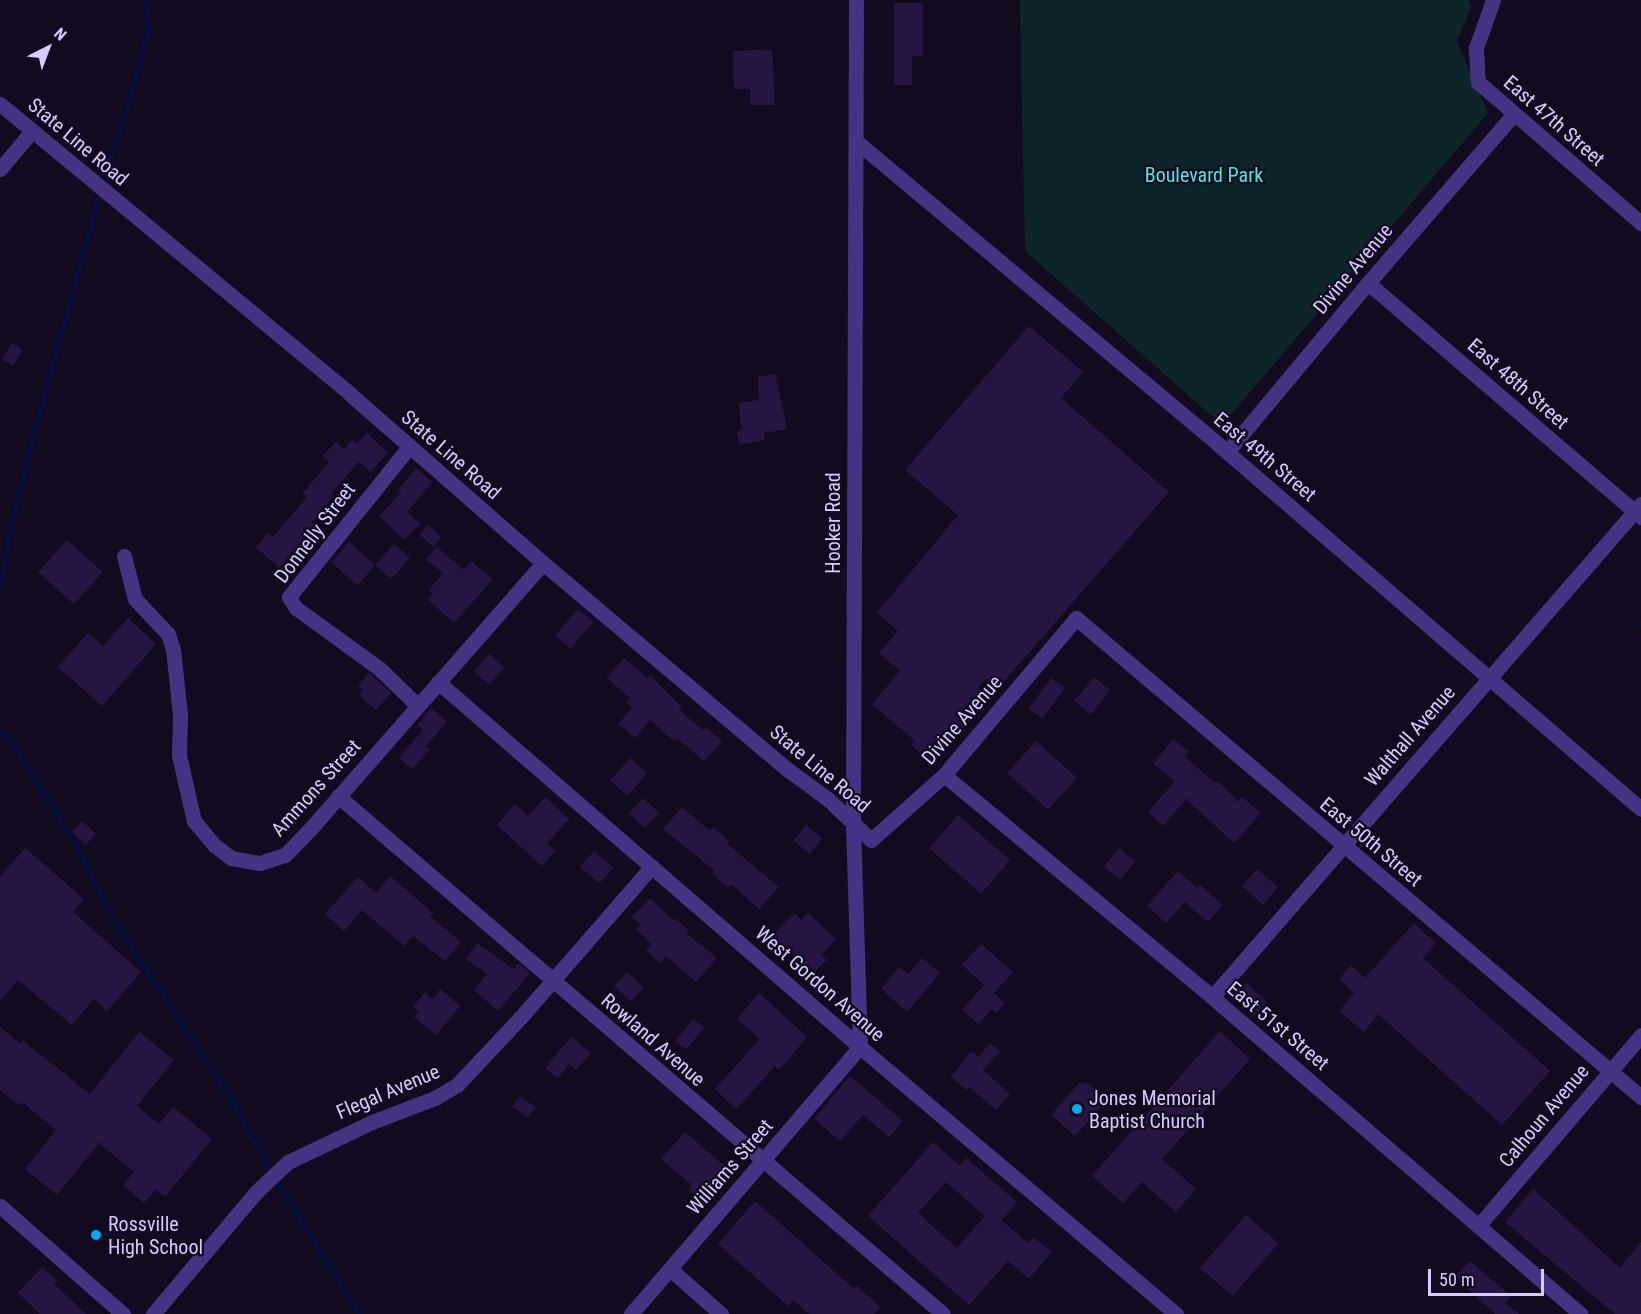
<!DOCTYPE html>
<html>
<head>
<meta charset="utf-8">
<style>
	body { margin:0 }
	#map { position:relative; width:1641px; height:1314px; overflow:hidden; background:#120b1f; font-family:"Roboto Condensed",sans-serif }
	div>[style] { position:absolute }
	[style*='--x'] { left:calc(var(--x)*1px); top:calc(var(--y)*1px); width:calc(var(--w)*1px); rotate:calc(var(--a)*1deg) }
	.green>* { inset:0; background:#0d2529 }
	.stream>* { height:4.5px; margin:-2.25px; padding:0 2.25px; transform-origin:2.25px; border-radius:2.25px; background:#050e3d }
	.building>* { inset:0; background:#271541; transform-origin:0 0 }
	.minor>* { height:15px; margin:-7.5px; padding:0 7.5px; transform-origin:7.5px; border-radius:7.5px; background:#453282 }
	.dots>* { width:16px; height:16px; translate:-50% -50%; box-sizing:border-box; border:3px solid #120b1f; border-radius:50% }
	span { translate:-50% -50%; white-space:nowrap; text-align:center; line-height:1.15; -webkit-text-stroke:4.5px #120b1f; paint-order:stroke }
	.street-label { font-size:20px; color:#dac9ff }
	.park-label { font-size:20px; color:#4de7e0 }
	.poi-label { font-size:20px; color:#dac9ff }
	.left { translate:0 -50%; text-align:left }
	.north { position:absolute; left:18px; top:18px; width:60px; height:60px; -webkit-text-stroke:4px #120b1f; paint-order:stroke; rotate:42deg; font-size:16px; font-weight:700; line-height:24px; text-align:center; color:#dac9ff }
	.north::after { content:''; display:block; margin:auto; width:21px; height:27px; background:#dac9ff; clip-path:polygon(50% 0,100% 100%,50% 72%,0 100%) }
	.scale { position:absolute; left:1428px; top:1269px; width:116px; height:27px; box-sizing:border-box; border:3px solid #dac9ff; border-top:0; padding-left:8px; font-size:18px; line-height:21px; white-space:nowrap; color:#dac9ff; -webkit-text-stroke:4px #120b1f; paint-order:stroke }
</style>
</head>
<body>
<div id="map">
	<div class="green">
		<i style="clip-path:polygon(1020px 0,1468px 0,1471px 6px,1457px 42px,1488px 113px,1222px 425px,1025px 251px)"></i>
	</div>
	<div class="stream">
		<i style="--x:101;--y:184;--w:80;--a:-71.1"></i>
		<i style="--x:127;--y:108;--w:81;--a:-74.9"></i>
		<i style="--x:148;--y:30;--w:30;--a:-92"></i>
		<i style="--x:0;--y:588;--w:59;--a:-80.2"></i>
		<i style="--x:10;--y:530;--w:127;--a:-75.9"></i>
		<i style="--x:41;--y:407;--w:223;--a:-74.7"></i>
		<i style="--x:1641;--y:622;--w:5;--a:90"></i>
		<i style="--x:0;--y:731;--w:10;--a:37"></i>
		<i style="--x:8;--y:737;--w:122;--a:57.7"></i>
		<i style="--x:73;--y:840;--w:103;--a:62.2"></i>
		<i style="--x:121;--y:931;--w:194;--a:56.8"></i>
		<i style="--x:227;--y:1093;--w:117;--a:60.4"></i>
		<i style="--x:285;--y:1195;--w:140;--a:58.1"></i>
	</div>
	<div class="building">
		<i style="clip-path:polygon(894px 3px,923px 3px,923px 56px,912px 56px,912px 85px,894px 85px)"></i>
		<i style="clip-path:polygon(772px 50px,775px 105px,750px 105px,750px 89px,734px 89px,733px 51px)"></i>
		<i style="clip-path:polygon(1029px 326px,1083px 372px,1061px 398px,1169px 492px,999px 687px,986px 678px,978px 688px,989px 699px,933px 764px,911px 745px,915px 741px,872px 704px,900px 671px,879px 653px,898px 631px,877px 613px,958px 515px,905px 470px)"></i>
		<i style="left:12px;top:343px;width:13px;height:19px;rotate:32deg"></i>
		<i style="clip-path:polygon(775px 374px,787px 429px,764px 433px,765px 440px,739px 445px,737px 431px,742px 430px,738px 403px,759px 400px,758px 377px)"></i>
		<i style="clip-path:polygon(367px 433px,388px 453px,370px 472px,359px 461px,331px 494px,334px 496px,311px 523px,314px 525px,279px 568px,256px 547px,268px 533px,273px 537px,307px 497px,303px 493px,329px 462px,322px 456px,336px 442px,344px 449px,352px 440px,357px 444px)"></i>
		<i style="clip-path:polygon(416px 468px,432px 482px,407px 512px,420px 524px,404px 540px,379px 516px,401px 493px,398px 490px)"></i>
		<i style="left:428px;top:525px;width:18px;height:13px;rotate:41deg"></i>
		<i style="left:67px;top:540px;width:48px;height:43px;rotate:42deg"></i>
		<i style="left:349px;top:542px;width:35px;height:27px;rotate:41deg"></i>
		<i style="left:394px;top:544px;width:21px;height:28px;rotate:41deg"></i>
		<i style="clip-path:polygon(437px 547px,464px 570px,471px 561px,493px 579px,454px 623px,428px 600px,433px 594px,429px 590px,443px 573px,426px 559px)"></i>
		<i style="left:578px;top:609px;width:20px;height:35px;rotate:41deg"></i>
		<i style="clip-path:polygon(128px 618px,156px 644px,102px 706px,58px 667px,88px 633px,103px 646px)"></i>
		<i style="left:489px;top:654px;width:20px;height:23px;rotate:41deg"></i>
		<i style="clip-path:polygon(624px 658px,647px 678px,650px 675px,682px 707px,679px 710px,703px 730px,706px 727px,722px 741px,704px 761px,677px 738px,674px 741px,650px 720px,635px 738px,618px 724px,632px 708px,626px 702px,630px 698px,607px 678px)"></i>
		<i style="clip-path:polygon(369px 673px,391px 693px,376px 710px,359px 696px,363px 690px,358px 686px)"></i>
		<i style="left:1094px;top:677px;width:21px;height:31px;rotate:39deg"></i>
		<i style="left:1051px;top:678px;width:17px;height:38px;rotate:36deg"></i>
		<i style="clip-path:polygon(431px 708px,447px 722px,426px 746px,430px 749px,412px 769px,399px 758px,423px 730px,417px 725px)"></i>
		<i style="clip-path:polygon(1173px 739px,1189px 752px,1185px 757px,1215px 783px,1217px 781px,1238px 801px,1242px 797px,1261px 813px,1234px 843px,1186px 799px,1163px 826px,1148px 812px,1175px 781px,1153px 764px)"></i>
		<i style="left:1036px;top:741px;width:55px;height:43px;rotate:42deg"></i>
		<i style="left:630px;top:758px;width:23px;height:30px;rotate:41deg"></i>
		<i style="clip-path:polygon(545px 797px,569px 819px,547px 843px,555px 851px,542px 866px,497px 825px,515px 804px,528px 816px)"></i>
		<i style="left:643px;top:798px;width:22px;height:21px;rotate:43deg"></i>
		<i style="clip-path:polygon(682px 807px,710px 831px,713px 827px,729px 841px,727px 844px,779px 887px,759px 909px,731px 884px,728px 888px,712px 874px,715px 871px,663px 829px)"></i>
		<i style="left:958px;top:815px;width:69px;height:44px;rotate:41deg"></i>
		<i style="left:82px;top:821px;width:19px;height:15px;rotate:43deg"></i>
		<i style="left:806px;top:825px;width:21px;height:20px;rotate:39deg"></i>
		<i style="clip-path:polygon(25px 848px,84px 899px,73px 912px,141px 972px,107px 1011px,94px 999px,72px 1025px,18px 980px,0 1001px,0 877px)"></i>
		<i style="left:1119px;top:848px;width:21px;height:24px;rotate:39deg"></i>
		<i style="left:594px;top:851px;width:25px;height:21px;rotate:40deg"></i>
		<i style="left:1257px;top:869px;width:28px;height:23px;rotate:41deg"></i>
		<i style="clip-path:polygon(1178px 871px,1197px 888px,1200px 885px,1223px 905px,1208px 922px,1185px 902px,1166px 923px,1147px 906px)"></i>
		<i style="clip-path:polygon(390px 876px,433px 913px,430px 916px,461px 942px,445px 961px,413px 936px,404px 946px,362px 910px,344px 931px,325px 914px,358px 877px,376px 893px)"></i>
		<i style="clip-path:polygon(650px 898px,673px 920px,674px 918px,689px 930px,686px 933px,717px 958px,696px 982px,666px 956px,660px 963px,646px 951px,652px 944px,636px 929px,640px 925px,632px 917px)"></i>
		<i style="clip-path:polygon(795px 913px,801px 920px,808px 913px,836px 939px,821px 955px,827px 960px,812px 974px,772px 936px)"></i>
		<i style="clip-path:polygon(1414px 923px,1436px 943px,1423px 958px,1550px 1071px,1502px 1125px,1378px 1014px,1364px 1032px,1339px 1011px,1354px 993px,1339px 979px,1351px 965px,1365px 978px)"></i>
		<i style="clip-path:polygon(477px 943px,513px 969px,518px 963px,530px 973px,498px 1011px,474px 990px,487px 974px,466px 959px)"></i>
		<i style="clip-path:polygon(981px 944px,1013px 972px,994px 993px,1005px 1003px,996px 1013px,992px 1009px,978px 1024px,962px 1010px,984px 985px,962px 965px)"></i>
		<i style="clip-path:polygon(922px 958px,940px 973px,907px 1012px,881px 989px,899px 967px,908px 974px)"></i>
		<i style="left:627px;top:972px;width:23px;height:19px;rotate:43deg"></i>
		<i style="left:1246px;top:983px;width:28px;height:19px;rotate:42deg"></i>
		<i style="clip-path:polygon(440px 989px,460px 1006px,436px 1035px,414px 1017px,419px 1012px,413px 1007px,425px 992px,433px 999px)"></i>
		<i style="clip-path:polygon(759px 993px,807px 1037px,779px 1070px,775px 1066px,736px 1109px,715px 1089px,760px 1039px,737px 1019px)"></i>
		<i style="left:693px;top:1019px;width:14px;height:28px;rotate:39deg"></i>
		<i style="clip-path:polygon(0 1027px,21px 1044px,23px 1041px,90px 1094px,139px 1032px,174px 1060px,137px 1106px,159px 1124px,173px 1107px,212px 1139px,165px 1197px,156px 1189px,144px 1203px,123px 1185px,134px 1172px,99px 1143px,57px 1195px,25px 1169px,56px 1130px,22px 1102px,20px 1106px,0 1090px)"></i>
		<i style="clip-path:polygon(1220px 1031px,1250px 1059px,1162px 1159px,1196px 1189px,1176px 1212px,1142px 1182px,1123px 1203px,1092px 1176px)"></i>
		<i style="clip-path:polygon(571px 1037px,591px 1053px,576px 1070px,569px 1064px,558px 1078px,545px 1068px)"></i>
		<i style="clip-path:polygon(990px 1043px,1000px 1051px,983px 1070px,1010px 1094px,996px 1110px,969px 1087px,967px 1090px,951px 1077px,971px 1051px,978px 1057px)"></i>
		<i style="clip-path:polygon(850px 1076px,903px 1121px,889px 1137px,863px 1115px,840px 1141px,814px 1119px)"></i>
		<i style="clip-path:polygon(1080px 1082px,1083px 1085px,1086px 1082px,1101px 1095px,1098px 1099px,1104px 1103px,1075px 1136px,1051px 1115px)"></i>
		<i style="left:520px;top:1096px;width:19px;height:13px;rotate:36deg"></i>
		<i style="clip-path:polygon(685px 1132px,729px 1170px,703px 1202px,689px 1190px,692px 1185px,661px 1159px)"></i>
		<i style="clip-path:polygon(evenodd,933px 1142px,960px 1166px,966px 1158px,1017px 1202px,1001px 1220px,1028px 1243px,1033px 1237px,1052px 1252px,1029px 1279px,1008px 1261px,969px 1305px,868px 1216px,933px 1142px,946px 1182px,985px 1216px,957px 1248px,918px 1213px,946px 1182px)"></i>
		<i style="clip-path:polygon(1533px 1189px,1620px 1268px,1641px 1242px,1641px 1314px,1615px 1314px,1505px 1222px)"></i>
		<i style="clip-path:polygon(755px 1201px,854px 1289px,857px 1286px,880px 1307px,874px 1314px,809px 1314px,793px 1300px,788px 1306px,718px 1244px)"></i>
		<i style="left:1246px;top:1215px;width:43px;height:70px;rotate:41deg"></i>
		<i style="clip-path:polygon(1470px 1261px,1511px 1296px,1505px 1303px,1519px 1314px,1495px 1314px,1455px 1277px)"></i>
		<i style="clip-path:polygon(42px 1267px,57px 1280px,54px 1284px,86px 1314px,40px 1314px,18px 1293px)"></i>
	</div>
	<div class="minor">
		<i style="--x:1493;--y:0;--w:51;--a:109.5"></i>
		<i style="--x:1476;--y:48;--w:34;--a:87"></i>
		<i style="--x:1478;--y:82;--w:216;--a:40.9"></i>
		<i style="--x:0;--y:104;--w:455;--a:39.6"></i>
		<i style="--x:350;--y:394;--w:257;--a:41.2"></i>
		<i style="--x:543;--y:563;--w:319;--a:40.2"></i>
		<i style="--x:787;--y:769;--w:52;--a:36.4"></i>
		<i style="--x:829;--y:800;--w:58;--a:43.6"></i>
		<i style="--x:871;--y:840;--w:98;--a:-41.7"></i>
		<i style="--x:944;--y:775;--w:205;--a:-49.9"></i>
		<i style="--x:1076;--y:618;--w:741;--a:40.29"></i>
		<i style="--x:857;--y:142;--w:472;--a:39.9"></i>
		<i style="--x:1219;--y:445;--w:557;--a:40.78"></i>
		<i style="--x:0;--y:169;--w:50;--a:-49.9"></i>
		<i style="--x:1368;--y:283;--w:360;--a:40.6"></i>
		<i style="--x:409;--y:447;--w:192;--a:128.7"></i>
		<i style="--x:289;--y:597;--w:13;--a:58"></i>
		<i style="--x:296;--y:608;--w:104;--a:36"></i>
		<i style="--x:380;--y:669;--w:52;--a:44.2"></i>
		<i style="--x:1227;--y:452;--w:220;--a:-50.2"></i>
		<i style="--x:1368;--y:283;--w:223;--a:-49.2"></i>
		<i style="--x:124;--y:556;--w:44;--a:75.7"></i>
		<i style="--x:135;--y:599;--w:48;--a:46.7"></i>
		<i style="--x:168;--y:634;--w:16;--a:72"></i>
		<i style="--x:173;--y:649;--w:66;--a:83.9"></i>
		<i style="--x:180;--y:715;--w:40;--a:91.4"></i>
		<i style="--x:179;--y:755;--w:68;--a:77.2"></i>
		<i style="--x:194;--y:821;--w:31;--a:50"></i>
		<i style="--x:214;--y:845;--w:21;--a:37"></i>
		<i style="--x:231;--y:858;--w:29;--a:10"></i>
		<i style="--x:260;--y:863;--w:26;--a:-18"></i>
		<i style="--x:285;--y:855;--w:39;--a:-46"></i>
		<i style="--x:312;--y:827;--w:351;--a:-48.8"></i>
		<i style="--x:438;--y:682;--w:558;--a:40.86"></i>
		<i style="--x:860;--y:1047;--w:414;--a:40.2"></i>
		<i style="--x:944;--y:775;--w:348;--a:39.6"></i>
		<i style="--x:1212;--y:997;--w:486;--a:40.7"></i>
		<i style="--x:338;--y:796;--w:796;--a:40.57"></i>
		<i style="--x:1212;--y:997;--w:654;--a:-48.97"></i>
		<i style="--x:0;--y:1206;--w:164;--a:41.3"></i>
		<i style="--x:1479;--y:1225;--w:250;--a:-49.5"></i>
		<i style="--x:670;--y:1269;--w:68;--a:41.4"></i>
		<i style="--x:153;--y:1314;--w:160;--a:-49.8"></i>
		<i style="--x:256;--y:1192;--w:44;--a:-43.2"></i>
		<i style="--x:288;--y:1162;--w:93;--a:-25.5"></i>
		<i style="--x:372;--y:1122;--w:67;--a:-20.9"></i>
		<i style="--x:435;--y:1098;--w:26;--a:-31"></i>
		<i style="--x:457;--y:1085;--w:92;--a:-46.8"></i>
		<i style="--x:520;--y:1018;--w:201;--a:-49"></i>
		<i style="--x:631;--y:1314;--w:352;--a:-49.4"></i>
		<i style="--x:860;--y:1047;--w:224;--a:-91.8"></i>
		<i style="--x:853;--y:823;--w:823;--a:-89.79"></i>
	</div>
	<div class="dots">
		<i style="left:1077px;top:1109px;background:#00a9f4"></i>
		<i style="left:96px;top:1235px;background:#00a9f4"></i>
	</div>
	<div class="street-label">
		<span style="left:1554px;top:121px;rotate:41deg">East 47th Street</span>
		<span style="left:78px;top:142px;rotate:40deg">State Line Road</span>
		<span style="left:1353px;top:269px;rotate:-50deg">Divine Avenue</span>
		<span style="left:1518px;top:384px;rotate:41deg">East 48th Street</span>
		<span style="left:451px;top:455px;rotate:41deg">State Line Road</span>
		<span style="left:1265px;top:457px;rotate:40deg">East 49th Street</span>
		<span style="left:833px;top:523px;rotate:-90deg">Hooker Road</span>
		<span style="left:315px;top:533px;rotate:-53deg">Donnelly Street</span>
		<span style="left:962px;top:720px;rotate:-49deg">Divine Avenue</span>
		<span style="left:1410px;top:736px;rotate:-49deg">Walthall Avenue</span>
		<span style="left:820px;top:769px;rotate:40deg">State Line Road</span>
		<span style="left:316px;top:788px;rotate:-48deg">Ammons Street</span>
		<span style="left:1371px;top:842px;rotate:40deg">East 50th Street</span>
		<span style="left:820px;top:984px;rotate:41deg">West Gordon Avenue</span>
		<span style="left:1278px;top:1026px;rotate:40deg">East 51st Street</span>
		<span style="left:653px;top:1040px;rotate:41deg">Rowland Avenue</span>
		<span style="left:388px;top:1092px;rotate:-23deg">Flegal Avenue</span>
		<span style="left:1544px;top:1116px;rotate:-50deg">Calhoun Avenue</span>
		<span style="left:730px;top:1167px;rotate:-49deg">Williams Street</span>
	</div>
	<div class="park-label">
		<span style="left:1204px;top:175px">Boulevard Park</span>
	</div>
	<div class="poi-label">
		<span class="left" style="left:1089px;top:1110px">Jones Memorial<br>Baptist Church</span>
		<span class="left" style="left:108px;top:1236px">Rossville<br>High School</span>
	</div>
	<div class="north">N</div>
	<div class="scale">50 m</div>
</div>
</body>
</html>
